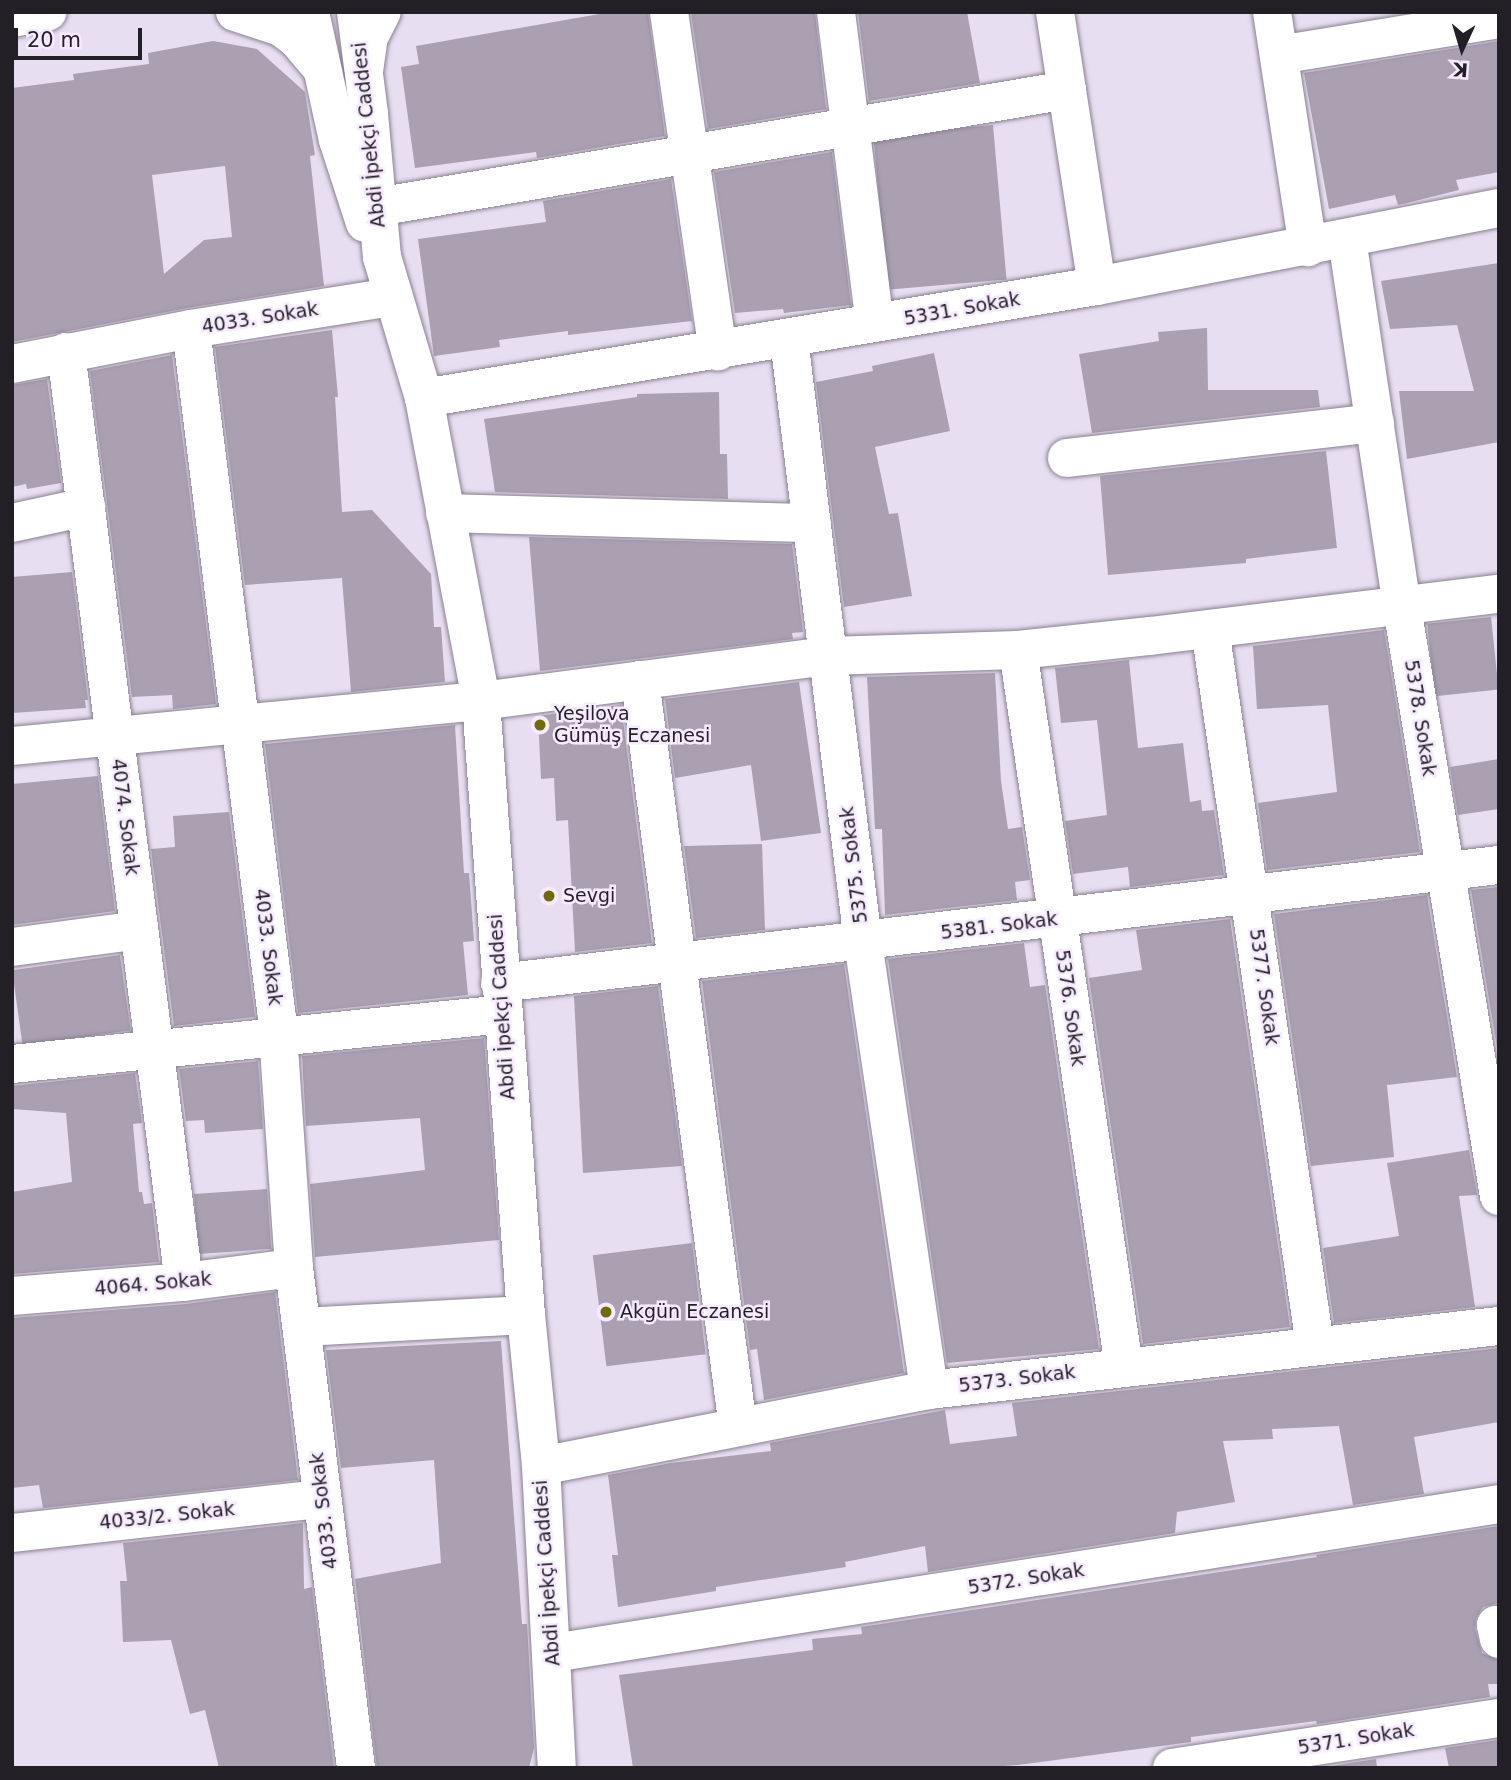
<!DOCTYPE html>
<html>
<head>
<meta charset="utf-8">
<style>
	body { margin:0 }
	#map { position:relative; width:1511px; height:1780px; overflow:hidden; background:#e8def1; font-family:"DejaVu Sans",sans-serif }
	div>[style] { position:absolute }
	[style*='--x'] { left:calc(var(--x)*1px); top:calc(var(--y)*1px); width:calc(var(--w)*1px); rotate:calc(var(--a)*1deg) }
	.building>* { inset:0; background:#aaa0b2; transform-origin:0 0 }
	.roads { filter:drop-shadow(0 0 2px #898091) drop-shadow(0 0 2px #898091) }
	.minor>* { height:38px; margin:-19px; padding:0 19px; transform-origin:19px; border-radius:19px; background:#fff }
	.major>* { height:38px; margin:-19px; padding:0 19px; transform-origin:19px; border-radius:19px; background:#fff }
	.dots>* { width:19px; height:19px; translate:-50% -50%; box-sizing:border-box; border:4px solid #f6ebfe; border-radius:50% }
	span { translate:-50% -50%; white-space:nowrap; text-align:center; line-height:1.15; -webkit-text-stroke:5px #f6ebfe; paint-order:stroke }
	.street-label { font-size:19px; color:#231f26 }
	.poi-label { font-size:19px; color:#231f26 }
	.left { translate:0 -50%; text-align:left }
	.frame { position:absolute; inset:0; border:14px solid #231f26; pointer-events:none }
	.north { position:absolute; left:1427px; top:14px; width:70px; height:70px; -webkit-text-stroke:5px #f6ebfe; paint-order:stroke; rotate:184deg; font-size:19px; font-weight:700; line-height:28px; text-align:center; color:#231f26 }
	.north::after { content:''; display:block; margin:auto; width:24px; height:32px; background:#231f26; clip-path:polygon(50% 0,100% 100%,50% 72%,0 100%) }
	.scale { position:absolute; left:14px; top:28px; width:128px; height:32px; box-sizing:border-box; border:4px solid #231f26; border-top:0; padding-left:9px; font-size:21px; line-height:24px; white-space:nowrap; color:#231f26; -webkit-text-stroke:5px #f6ebfe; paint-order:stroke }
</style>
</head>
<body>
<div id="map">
	<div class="building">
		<i style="clip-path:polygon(611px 12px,648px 12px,665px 136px,537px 158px,536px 152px,415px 168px,401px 67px,419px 64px,416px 46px)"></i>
		<i style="clip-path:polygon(691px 12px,815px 12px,826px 109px,708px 129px)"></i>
		<i style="clip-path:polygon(858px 12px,967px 12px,980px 83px,869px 101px)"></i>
		<i style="clip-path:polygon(evenodd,213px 41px,257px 49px,305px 92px,315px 155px,310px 156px,324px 286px,187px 308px,12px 342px,12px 88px,74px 80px,73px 74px,149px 64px,148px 53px,213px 41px,225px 166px,232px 237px,204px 240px,164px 274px,152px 175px,225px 166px)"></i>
		<i style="clip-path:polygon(1499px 41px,1499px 172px,1456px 180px,1459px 190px,1403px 204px,1398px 205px,1395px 195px,1329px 209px,1304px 73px)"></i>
		<i style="left:993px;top:125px;width:155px;height:120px;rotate:85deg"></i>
		<i style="clip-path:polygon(832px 152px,851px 305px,784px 313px,783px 309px,735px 313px,714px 172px)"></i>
		<i style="clip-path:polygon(671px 179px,692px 321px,568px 335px,568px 331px,499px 340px,500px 347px,434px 356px,418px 239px,546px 222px,543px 201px)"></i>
		<i style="clip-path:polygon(1499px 263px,1499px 442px,1407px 459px,1399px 391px,1474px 391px,1457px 325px,1390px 329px,1381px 281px)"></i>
		<i style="clip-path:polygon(1207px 328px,1208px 390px,1318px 390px,1320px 407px,1092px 433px,1079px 354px,1159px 341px,1158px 332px)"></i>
		<i style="clip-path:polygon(332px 330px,338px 397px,335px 397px,342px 512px,372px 510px,431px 574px,434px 627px,441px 627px,445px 682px,351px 692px,342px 578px,245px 585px,215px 347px)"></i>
		<i style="clip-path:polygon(934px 353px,950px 431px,875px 447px,889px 514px,898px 513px,912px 596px,844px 607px,816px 382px,873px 371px,872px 366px)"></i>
		<i style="clip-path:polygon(172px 355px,216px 704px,173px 709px,172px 695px,132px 697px,90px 371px)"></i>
		<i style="clip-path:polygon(47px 379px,61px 483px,27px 489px,26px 484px,12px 487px,12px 385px)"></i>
		<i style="clip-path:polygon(719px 392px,720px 454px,727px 454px,728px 499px,495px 492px,484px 419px,637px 397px,637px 394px)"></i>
		<i style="clip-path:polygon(1326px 451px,1337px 548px,1246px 559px,1246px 563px,1108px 575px,1100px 476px)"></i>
		<i style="clip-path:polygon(529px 537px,792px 544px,803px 632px,792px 633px,793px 639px,540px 671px)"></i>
		<i style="clip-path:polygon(72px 572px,88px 700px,85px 700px,86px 708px,12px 713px,12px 577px)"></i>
		<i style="left:1491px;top:617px;width:73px;height:64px;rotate:84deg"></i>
		<i style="clip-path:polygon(1384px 630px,1420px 852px,1267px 870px,1258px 803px,1337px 792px,1328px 705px,1257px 709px,1253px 646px)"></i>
		<i style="clip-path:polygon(1129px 660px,1138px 748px,1183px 743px,1190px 802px,1201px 800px,1202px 811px,1214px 810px,1224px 875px,1130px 887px,1128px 867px,1073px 874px,1065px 821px,1107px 815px,1097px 720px,1061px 723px,1055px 668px)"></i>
		<i style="clip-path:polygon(995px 673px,1001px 781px,1008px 829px,1022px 827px,1030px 880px,1015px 882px,1017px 900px,885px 915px,882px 829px,875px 829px,867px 677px)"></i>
		<i style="clip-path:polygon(799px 682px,821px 833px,761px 841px,751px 765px,675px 778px,665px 699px)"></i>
		<i style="clip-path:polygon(621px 705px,652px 943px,575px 952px,568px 820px,556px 821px,554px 778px,541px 779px,538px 716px)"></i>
		<i style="clip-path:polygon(455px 725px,464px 873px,469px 873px,474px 941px,463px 942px,468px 995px,298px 1013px,265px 744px)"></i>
		<i style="clip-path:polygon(1499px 759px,1499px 809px,1458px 815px,1450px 767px)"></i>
		<i style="clip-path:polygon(98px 776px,115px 911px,12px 925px,12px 784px)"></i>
		<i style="clip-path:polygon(229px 812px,255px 1017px,174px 1026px,151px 849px,175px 847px,173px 816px)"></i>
		<i style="clip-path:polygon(762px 844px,765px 930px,696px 938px,684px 846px)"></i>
		<i style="clip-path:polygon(1499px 887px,1499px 1060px,1471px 890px)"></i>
		<i style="clip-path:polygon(1427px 895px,1457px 1077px,1387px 1085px,1394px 1157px,1311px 1166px,1274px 914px)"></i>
		<i style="clip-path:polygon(1230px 919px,1290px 1327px,1143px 1344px,1089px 978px,1142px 970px,1136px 930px)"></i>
		<i style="clip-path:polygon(1024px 943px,1030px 987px,1045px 985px,1099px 1349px,947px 1363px,888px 959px)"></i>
		<i style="left:120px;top:955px;width:76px;height:109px;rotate:82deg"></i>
		<i style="clip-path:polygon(844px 964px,904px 1373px,764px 1400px,757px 1349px,750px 1350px,702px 981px)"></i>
		<i style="clip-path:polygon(658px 986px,682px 1166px,583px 1173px,574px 996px)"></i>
		<i style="clip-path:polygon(484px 1038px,499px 1240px,315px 1257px,310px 1184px,425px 1170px,420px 1118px,306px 1126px,302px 1056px)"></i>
		<i style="clip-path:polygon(258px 1061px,263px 1129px,205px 1133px,204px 1120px,186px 1121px,179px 1069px)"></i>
		<i style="clip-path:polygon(135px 1073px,142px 1123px,133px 1124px,139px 1192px,142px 1192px,144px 1204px,152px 1203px,159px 1262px,12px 1274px,12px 1192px,72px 1182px,66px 1113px,12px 1109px,12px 1086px)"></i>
		<i style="clip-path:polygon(1469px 1150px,1477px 1195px,1459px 1196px,1475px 1307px,1334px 1323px,1323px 1248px,1399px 1236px,1387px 1163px)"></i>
		<i style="left:267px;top:1189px;width:60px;height:73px;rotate:86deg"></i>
		<i style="left:692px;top:1243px;width:112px;height:100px;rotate:83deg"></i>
		<i style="clip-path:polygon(275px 1292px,298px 1480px,43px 1508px,39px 1485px,12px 1488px,12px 1318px,186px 1304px)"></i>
		<i style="clip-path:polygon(501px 1341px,522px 1624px,527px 1624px,534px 1748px,529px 1768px,377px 1768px,355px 1579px,441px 1563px,434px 1460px,341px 1468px,326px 1350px)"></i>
		<i style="clip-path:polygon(1499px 1348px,1499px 1422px,1414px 1437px,1424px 1494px,1353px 1505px,1339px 1426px,1272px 1429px,1273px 1439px,1223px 1441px,1235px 1502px,1177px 1512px,1175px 1533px,928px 1572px,925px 1546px,845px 1562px,846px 1567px,716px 1587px,716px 1591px,618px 1607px,612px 1555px,618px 1555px,608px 1475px,671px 1463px,771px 1451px,770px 1443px,945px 1410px,950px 1444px,1017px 1436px,1012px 1403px)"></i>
		<i style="clip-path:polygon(303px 1523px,304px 1589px,312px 1587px,334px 1768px,219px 1768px,205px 1710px,190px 1714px,171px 1640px,123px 1642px,120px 1581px,127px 1581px,123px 1543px)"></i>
		<i style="clip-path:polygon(1499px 1526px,1499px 1603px,1483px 1607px,1476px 1618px,1475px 1629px,1482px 1653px,1499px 1660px,1499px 1684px,1488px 1684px,1490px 1697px,1317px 1724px,1316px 1721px,1191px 1737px,1191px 1742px,1018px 1765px,977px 1768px,633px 1768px,619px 1675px,813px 1650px,812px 1639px,862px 1634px,861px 1627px,1317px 1557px,1316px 1555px)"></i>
		<i style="clip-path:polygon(1498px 1740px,1499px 1768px,1449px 1768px,1445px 1748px)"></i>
		<i style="clip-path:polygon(1376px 1759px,1377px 1768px,1325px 1767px)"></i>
	</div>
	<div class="roads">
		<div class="minor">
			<i style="--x:669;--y:12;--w:343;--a:81.8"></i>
			<i style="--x:836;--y:12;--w:313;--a:82.9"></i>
			<i style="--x:1055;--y:12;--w:277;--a:81.3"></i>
			<i style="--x:1272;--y:12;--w:238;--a:81.3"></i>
			<i style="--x:1279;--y:55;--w:223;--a:-9.3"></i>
			<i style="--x:364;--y:71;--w:34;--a:-82"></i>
			<i style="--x:369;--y:37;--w:28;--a:-63"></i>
			<i style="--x:377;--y:207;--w:700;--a:-9.62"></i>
			<i style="--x:1347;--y:239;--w:372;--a:81.5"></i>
			<i style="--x:1402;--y:607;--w:597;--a:80.65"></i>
			<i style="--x:789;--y:339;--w:608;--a:83"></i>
			<i style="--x:863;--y:942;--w:453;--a:81.6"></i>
			<i style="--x:66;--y:352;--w:937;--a:82.77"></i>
			<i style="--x:12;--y:364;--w:182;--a:-11.1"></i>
			<i style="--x:424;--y:398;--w:682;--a:-9.45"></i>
			<i style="--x:1097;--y:286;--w:409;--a:-11"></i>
			<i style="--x:1067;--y:458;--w:310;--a:-6.5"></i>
			<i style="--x:445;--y:513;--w:367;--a:1.6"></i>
			<i style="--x:12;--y:523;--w:76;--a:-12.2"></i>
			<i style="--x:1210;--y:629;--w:724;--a:81.66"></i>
			<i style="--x:1018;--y:650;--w:725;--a:81.59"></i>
			<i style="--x:640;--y:680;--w:753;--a:82.53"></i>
			<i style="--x:12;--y:746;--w:471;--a:-5.5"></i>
			<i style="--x:481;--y:701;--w:350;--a:-7.4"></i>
			<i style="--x:828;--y:656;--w:190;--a:-1.8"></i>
			<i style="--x:1018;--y:650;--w:133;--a:-6.1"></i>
			<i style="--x:1150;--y:636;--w:352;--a:-6.9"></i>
			<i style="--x:12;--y:947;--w:128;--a:-7.6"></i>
			<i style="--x:500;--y:983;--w:1006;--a:-6.74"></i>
			<i style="--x:12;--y:1064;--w:493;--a:-5.8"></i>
			<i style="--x:12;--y:1296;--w:173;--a:-4.7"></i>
			<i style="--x:184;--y:1282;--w:111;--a:-7.3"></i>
			<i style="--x:303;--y:1327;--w:223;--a:-3.1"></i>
			<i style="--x:541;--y:1466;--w:395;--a:-11.1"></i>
			<i style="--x:929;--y:1390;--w:574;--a:-6.41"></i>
			<i style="--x:12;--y:1533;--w:312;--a:-6.3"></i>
			<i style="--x:1499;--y:1625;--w:3;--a:180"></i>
			<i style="--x:1496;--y:1625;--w:14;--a:78"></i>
			<i style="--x:553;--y:1653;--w:958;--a:-8.95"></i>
			<i style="--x:356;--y:1768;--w:504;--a:-97.07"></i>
			<i style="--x:294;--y:1268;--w:251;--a:-93.9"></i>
			<i style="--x:277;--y:1018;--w:694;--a:-97.11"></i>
			<i style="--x:191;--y:329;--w:203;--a:-9.1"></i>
			<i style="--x:1172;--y:1768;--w:331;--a:-8.7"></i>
		</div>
		<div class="major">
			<i style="--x:235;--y:12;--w:48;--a:18.1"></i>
			<i style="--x:281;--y:27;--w:20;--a:37"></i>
			<i style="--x:297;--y:39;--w:38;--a:50"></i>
			<i style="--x:310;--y:12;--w:131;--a:77.7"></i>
			<i style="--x:338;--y:140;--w:87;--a:72"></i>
			<i style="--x:356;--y:12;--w:103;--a:82.7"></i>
			<i style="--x:369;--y:114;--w:144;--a:84.8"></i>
			<i style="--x:382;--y:257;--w:147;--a:73.4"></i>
			<i style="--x:424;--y:398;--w:308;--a:79.3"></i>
			<i style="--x:481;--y:701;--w:616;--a:85.81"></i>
			<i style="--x:526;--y:1315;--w:152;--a:84.3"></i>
			<i style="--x:541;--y:1466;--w:302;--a:87"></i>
			<i style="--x:12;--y:18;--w:36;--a:-10"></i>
		</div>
	</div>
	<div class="dots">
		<i style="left:540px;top:725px;background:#6f6b07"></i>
		<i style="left:549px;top:896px;background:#6f6b07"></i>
		<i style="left:606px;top:1312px;background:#6f6b07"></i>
	</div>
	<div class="street-label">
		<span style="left:369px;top:135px;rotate:-96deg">Abdi İpekçi Caddesi</span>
		<span style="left:962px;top:309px;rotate:-10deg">5331. Sokak</span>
		<span style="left:260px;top:318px;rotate:-9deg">4033. Sokak</span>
		<span style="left:1420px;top:718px;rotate:81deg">5378. Sokak</span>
		<span style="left:125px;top:817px;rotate:83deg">4074. Sokak</span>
		<span style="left:854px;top:865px;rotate:-97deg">5375. Sokak</span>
		<span style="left:999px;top:926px;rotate:-7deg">5381. Sokak</span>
		<span style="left:268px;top:947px;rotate:83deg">4033. Sokak</span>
		<span style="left:1264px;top:987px;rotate:82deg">5377. Sokak</span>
		<span style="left:502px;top:1007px;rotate:-94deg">Abdi İpekçi Caddesi</span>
		<span style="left:1070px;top:1008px;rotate:82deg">5376. Sokak</span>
		<span style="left:153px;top:1284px;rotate:-5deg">4064. Sokak</span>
		<span style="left:1017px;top:1379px;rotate:-7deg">5373. Sokak</span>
		<span style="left:324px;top:1511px;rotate:-97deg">4033. Sokak</span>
		<span style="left:167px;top:1516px;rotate:-6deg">4033/2. Sokak</span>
		<span style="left:547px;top:1573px;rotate:-94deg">Abdi İpekçi Caddesi</span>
		<span style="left:1026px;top:1579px;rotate:-9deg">5372. Sokak</span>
		<span style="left:1356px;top:1739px;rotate:-9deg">5371. Sokak</span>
	</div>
	<div class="poi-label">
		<span class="left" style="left:554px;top:725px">Yeşilova<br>Gümüş Eczanesi</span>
		<span class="left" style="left:563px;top:896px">Sevgi</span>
		<span class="left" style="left:620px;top:1312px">Akgün Eczanesi</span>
	</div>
	<div class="frame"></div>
	<div class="north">K</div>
	<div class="scale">20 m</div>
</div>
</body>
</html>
